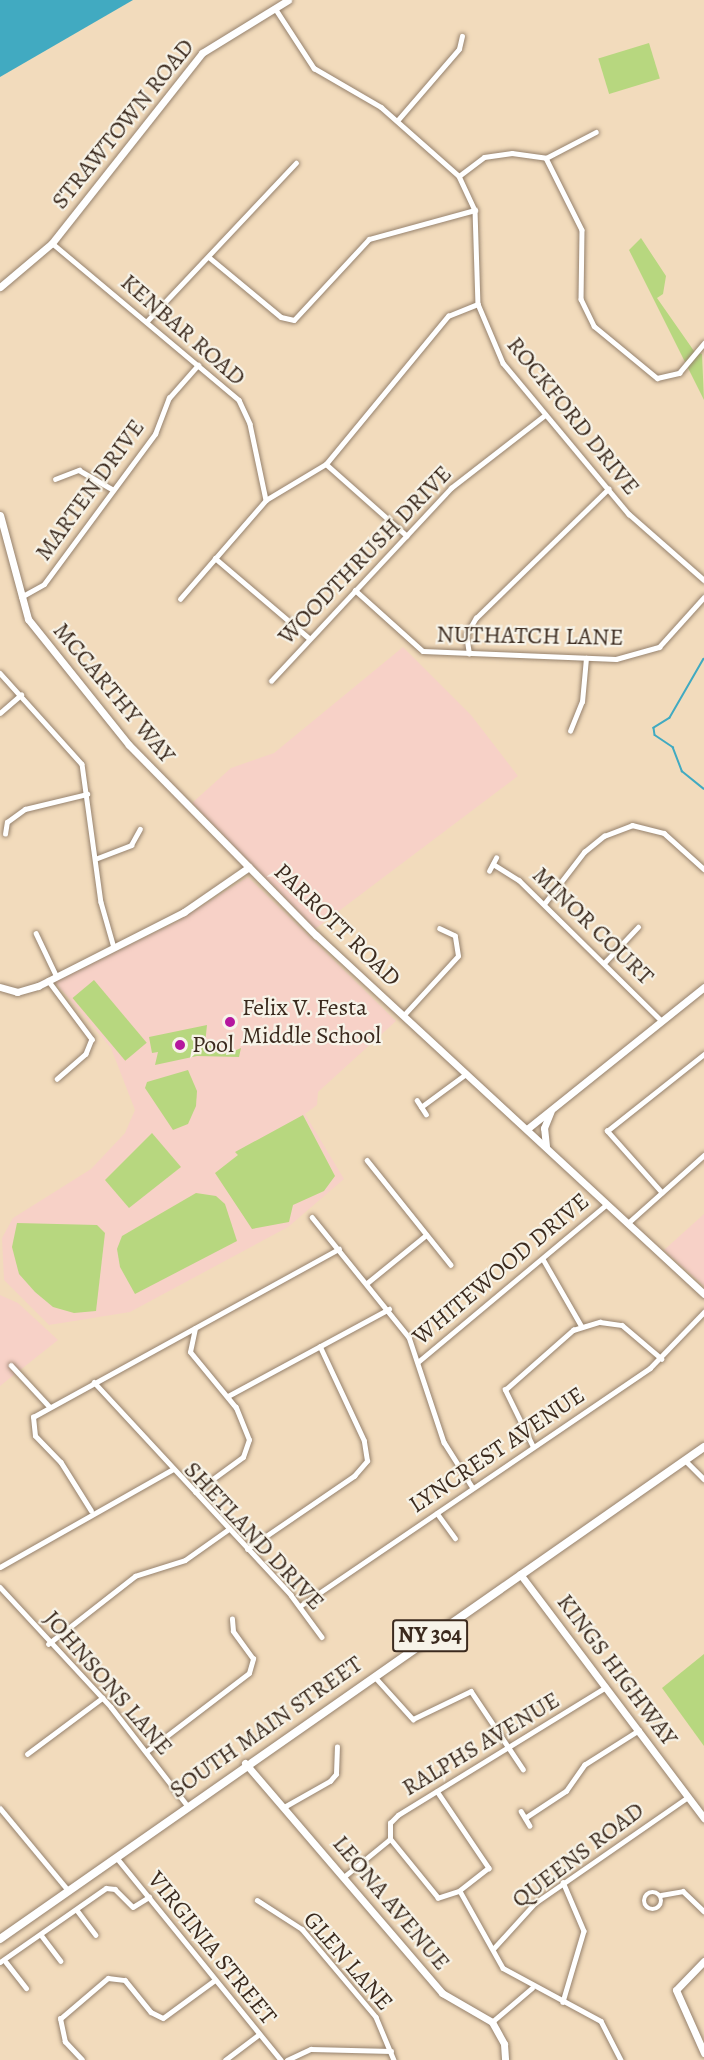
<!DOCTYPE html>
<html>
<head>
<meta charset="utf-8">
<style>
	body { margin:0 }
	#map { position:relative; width:704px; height:2060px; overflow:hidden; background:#f2dbbc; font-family:Alegreya,serif }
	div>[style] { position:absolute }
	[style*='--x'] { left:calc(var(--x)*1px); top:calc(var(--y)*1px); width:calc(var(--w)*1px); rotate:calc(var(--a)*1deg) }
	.built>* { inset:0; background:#f7d1c7 }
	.green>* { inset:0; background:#b7d77f; transform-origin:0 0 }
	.water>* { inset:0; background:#41aac1 }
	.stream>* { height:1.5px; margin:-0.75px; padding:0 0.75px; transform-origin:0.75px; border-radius:0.75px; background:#41aac1 }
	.roads { filter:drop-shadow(0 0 2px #96826d) drop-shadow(0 0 2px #96826d) }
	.street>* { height:4.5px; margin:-2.25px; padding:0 2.25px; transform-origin:2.25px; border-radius:2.25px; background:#fff }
	.street>.ring { margin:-2.25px; padding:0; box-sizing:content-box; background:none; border:4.5px solid #fff; border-radius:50% }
	.secondary>* { height:7px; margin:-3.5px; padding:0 3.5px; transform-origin:3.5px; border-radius:3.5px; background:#fff }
	.primary>* { height:8px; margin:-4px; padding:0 4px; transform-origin:4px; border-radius:4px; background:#fff }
	.dots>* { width:16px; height:16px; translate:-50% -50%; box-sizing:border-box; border:3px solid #f7f3e8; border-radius:50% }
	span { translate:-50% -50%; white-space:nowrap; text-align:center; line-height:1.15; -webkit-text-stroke:4.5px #f7f3e8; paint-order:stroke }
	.shield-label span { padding:2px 4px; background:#f7f3e8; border:2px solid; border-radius:4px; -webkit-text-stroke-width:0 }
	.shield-label { font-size:22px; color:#3b2a1e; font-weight:700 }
	.street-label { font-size:24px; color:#3b2a1e }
	.poi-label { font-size:24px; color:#3b2a1e }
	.left { translate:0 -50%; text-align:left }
</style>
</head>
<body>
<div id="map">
	<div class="built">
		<i style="clip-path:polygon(403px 647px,471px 715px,518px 776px,315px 929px,192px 803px,231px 768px,274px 753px)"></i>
		<i style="clip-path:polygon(248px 877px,396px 1021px,318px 1092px,317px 1105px,305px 1114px,344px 1179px,288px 1227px,130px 1312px,49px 1325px,4px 1280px,2px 1238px,13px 1218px,91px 1169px,125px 1133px,135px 1110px,111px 1048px,55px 982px,178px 921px)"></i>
		<i style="clip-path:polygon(704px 1214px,704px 1286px,664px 1250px)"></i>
		<i style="clip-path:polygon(0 1295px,18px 1303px,58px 1340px,0 1386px)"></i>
	</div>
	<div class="green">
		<i style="left:649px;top:43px;width:37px;height:53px;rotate:73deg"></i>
		<i style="clip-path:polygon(641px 238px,666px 276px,663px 294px,657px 298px,694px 351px,702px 354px,704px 400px,629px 250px)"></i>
		<i style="left:94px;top:980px;width:82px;height:28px;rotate:50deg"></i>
		<i style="clip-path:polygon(207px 1025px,205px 1044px,232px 1052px,241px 1048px,239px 1057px,197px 1056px,155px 1065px,158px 1052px,152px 1053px,149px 1037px)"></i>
		<i style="clip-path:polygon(188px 1070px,197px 1091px,196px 1106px,188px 1124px,173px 1130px,145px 1088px,147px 1082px)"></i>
		<i style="clip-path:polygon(303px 1115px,335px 1176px,324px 1191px,293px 1205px,289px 1222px,252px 1229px,215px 1173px,238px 1155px,235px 1152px)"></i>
		<i style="clip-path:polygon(152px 1133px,181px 1167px,129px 1208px,105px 1180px)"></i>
		<i style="clip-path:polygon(196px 1193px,216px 1196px,225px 1204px,237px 1241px,135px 1294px,120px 1267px,117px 1249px,122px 1236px)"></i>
		<i style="clip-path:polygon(17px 1223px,97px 1225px,105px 1233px,96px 1311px,74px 1313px,53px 1307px,35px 1292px,19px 1274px,12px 1247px)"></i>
		<i style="clip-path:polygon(704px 1654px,704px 1746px,662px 1688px)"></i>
	</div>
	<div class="water">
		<i style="clip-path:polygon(0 0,133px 0,0 77px)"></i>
	</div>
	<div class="stream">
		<i style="--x:704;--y:659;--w:68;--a:120"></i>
		<i style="--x:670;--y:718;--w:19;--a:148"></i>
		<i style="--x:654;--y:728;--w:7;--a:82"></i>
		<i style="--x:655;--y:735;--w:22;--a:34"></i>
		<i style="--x:673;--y:747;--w:26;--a:69"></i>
		<i style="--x:682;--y:771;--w:28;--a:39"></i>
	</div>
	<div class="roads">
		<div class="street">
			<i style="--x:275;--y:8;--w:72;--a:57"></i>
			<i style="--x:314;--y:68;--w:78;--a:30.2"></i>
			<i style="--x:381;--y:107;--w:104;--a:41.5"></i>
			<i style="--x:459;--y:176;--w:38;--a:65"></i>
			<i style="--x:475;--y:210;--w:94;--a:88.2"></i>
			<i style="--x:478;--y:304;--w:64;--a:67"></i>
			<i style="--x:503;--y:363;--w:197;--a:50.2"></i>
			<i style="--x:629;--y:514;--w:100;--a:41.3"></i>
			<i style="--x:397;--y:121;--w:95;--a:-49.3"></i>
			<i style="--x:459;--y:49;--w:13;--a:-77"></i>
			<i style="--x:546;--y:158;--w:80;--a:63.4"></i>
			<i style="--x:582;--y:230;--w:69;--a:90.8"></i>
			<i style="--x:581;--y:299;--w:30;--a:64"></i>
			<i style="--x:594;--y:326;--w:82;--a:39.5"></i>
			<i style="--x:657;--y:378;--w:23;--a:-13"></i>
			<i style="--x:679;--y:373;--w:39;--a:-50"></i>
			<i style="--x:459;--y:176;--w:31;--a:-37"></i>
			<i style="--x:484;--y:157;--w:28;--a:-8"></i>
			<i style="--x:512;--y:153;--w:34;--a:8"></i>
			<i style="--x:546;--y:158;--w:56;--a:-27.5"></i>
			<i style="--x:52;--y:243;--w:244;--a:40"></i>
			<i style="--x:239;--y:400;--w:26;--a:65"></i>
			<i style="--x:250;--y:424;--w:78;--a:78.1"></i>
			<i style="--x:210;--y:258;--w:92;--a:39.7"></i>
			<i style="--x:281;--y:317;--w:13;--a:13"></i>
			<i style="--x:294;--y:320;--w:110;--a:-47.2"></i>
			<i style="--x:369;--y:239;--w:110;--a:-15.3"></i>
			<i style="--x:147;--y:321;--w:217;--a:-46.7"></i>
			<i style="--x:326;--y:464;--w:108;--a:41.6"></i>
			<i style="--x:55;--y:479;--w:26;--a:-21"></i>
			<i style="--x:79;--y:470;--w:39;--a:30"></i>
			<i style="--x:215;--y:558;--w:123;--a:40.4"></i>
			<i style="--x:355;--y:590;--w:91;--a:41.9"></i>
			<i style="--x:423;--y:651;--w:193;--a:2.4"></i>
			<i style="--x:616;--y:659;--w:45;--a:-15.6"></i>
			<i style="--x:659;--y:647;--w:67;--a:-48"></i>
			<i style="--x:21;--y:597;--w:26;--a:-29"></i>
			<i style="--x:44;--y:584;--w:187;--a:-53.5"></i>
			<i style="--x:155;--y:434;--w:39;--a:-69"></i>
			<i style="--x:169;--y:398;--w:44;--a:-48.7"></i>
			<i style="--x:180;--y:599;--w:131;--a:-49"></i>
			<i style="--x:266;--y:500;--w:70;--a:-31"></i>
			<i style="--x:326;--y:464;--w:192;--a:-50.5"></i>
			<i style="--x:448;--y:316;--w:32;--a:-22"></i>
			<i style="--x:469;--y:654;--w:19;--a:-99"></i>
			<i style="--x:466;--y:635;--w:20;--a:-60"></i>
			<i style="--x:476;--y:618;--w:185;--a:-44.3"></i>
			<i style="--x:0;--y:673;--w:122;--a:48"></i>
			<i style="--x:82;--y:764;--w:139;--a:82.2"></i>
			<i style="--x:101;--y:902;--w:44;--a:74.1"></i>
			<i style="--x:271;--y:681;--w:264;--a:-47"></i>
			<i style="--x:451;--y:488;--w:119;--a:-37.8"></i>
			<i style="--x:0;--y:713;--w:28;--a:-41"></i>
			<i style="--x:570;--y:731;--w:31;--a:-68"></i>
			<i style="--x:582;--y:702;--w:44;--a:-84.8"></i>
			<i style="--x:5;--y:834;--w:12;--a:-81"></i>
			<i style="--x:7;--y:822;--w:22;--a:-36"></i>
			<i style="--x:25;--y:809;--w:64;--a:-13.6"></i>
			<i style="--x:95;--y:859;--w:39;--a:-21"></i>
			<i style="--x:131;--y:845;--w:18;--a:-61"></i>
			<i style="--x:493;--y:864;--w:31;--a:32"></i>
			<i style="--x:519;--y:880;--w:201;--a:44.6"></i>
			<i style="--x:489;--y:871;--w:15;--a:-62"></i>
			<i style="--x:544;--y:904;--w:66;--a:-52.4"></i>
			<i style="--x:584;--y:852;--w:26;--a:-39"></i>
			<i style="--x:604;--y:836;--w:30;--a:-21"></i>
			<i style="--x:632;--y:825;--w:33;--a:14"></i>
			<i style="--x:664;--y:833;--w:54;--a:42"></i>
			<i style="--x:36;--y:933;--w:47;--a:64.5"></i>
			<i style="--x:605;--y:962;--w:48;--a:-46.7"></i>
			<i style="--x:48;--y:980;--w:74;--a:53.3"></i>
			<i style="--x:92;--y:1039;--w:16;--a:112"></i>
			<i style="--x:86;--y:1054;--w:38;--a:139"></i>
			<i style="--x:403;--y:1016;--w:81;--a:-47.5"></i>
			<i style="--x:458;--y:956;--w:20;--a:-99"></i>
			<i style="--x:455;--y:936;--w:17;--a:-155"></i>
			<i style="--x:417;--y:1100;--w:17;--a:57"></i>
			<i style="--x:421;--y:1107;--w:56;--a:-36.3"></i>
			<i style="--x:367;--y:1160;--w:134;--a:51.3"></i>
			<i style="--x:662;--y:1193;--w:83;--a:-131.6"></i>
			<i style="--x:607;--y:1131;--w:124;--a:-38.4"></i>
			<i style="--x:312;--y:1217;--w:154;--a:51.1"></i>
			<i style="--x:409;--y:1337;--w:111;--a:71.6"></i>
			<i style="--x:444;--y:1442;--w:54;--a:57.8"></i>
			<i style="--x:628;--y:1223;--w:102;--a:-41.8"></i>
			<i style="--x:543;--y:1259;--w:76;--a:60.1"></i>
			<i style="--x:367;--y:1283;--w:76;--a:-39.1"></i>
			<i style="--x:418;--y:1362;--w:246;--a:-39.9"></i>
			<i style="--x:11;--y:1365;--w:56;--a:47.2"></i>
			<i style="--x:94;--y:1382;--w:290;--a:47.2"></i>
			<i style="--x:291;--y:1595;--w:52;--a:53.6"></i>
			<i style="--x:228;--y:1396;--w:183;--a:-28.4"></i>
			<i style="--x:533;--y:1447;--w:64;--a:-116.2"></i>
			<i style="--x:505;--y:1390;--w:91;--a:-41.4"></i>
			<i style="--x:573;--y:1330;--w:28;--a:-17"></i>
			<i style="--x:600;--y:1322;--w:22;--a:8"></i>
			<i style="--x:622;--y:1325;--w:52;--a:40.4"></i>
			<i style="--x:685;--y:1460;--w:27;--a:45"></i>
			<i style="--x:195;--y:1492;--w:59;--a:-36.1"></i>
			<i style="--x:243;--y:1457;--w:18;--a:-71"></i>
			<i style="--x:249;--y:1440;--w:35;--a:-112"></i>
			<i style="--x:236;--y:1408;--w:72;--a:-129.4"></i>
			<i style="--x:190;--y:1352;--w:24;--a:-78"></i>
			<i style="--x:91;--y:1511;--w:57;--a:-122"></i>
			<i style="--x:61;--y:1463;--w:37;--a:-134"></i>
			<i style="--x:35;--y:1436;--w:19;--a:-96"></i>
			<i style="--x:33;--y:1417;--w:349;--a:-28.8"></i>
			<i style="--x:437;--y:1513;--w:31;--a:54"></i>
			<i style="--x:247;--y:1549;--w:130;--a:-34.3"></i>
			<i style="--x:354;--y:1476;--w:20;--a:-49"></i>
			<i style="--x:367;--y:1461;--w:20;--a:-99"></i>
			<i style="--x:364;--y:1441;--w:104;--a:-115.1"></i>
			<i style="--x:0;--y:1567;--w:199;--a:-29.5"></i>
			<i style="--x:0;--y:1587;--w:163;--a:47.2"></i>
			<i style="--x:111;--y:1707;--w:124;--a:52.2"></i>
			<i style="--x:300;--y:1606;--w:423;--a:-34.2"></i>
			<i style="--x:650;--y:1368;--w:78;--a:-46"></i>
			<i style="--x:48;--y:1644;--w:110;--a:-38"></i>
			<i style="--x:135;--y:1576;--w:52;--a:-17.7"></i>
			<i style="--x:185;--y:1560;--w:54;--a:-35.2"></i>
			<i style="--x:375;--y:1677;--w:57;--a:47.9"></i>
			<i style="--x:413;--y:1719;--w:64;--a:-25.8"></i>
			<i style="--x:471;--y:1691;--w:94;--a:56.3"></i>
			<i style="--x:147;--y:1751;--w:128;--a:-37.4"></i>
			<i style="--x:249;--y:1673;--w:15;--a:-74"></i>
			<i style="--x:253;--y:1659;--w:34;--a:-126"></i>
			<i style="--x:233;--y:1631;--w:12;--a:-95"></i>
			<i style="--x:27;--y:1754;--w:94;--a:-36.7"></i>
			<i style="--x:437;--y:1791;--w:93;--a:56"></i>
			<i style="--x:489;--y:1868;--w:37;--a:142"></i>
			<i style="--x:460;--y:1891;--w:23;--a:162"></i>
			<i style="--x:438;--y:1898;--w:76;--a:-129.1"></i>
			<i style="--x:390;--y:1839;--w:16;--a:-90"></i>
			<i style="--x:390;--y:1823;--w:11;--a:-45"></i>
			<i style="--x:398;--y:1815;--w:244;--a:-31.6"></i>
			<i style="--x:284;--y:1807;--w:53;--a:-29.5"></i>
			<i style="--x:330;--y:1781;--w:9;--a:-49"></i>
			<i style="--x:336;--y:1774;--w:27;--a:-88"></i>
			<i style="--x:0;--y:1808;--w:108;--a:50.3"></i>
			<i style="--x:521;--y:1811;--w:17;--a:59"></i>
			<i style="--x:525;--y:1818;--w:49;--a:-33.4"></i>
			<i style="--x:566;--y:1791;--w:32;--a:-55"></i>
			<i style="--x:584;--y:1765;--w:65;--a:-32.5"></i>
			<i style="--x:117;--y:1858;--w:260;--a:50.9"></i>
			<i style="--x:345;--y:1876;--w:58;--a:-39.4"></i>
			<i style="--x:563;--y:1882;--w:53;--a:66.8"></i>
			<i style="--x:584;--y:1931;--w:74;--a:106.5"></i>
			<i style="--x:460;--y:1891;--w:88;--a:60.8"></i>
			<i style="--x:503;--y:1968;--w:111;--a:28.4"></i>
			<i style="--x:601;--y:2021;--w:44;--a:62.9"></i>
			<i class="ring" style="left:644px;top:1892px;width:13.5px;height:13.5px"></i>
			<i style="--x:661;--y:1895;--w:22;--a:-10"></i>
			<i style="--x:683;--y:1891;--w:29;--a:44"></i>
			<i style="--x:257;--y:1900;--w:54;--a:32.8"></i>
			<i style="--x:302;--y:1929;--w:115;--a:49.9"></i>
			<i style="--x:376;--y:2017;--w:47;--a:67.3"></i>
			<i style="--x:77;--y:1910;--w:31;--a:53"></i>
			<i style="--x:42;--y:1936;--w:31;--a:53"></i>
			<i style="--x:494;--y:1948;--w:61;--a:-47.7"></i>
			<i style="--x:535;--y:1903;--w:186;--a:-34.7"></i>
			<i style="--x:0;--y:1962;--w:129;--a:-34.9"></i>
			<i style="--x:106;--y:1888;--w:9;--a:6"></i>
			<i style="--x:115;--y:1889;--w:25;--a:45"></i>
			<i style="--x:133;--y:1907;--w:19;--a:-32"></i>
			<i style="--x:6;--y:1962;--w:33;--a:52"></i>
			<i style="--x:492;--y:2022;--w:52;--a:-40.4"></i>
			<i style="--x:82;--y:2060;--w:25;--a:-133"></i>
			<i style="--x:65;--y:2042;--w:24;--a:-102"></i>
			<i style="--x:60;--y:2019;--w:63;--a:-40.5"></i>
			<i style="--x:108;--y:1978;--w:17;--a:7"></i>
			<i style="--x:125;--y:1980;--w:41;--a:50.9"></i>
			<i style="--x:151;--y:2012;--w:13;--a:27"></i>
			<i style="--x:163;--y:2018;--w:64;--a:-36.2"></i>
			<i style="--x:225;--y:2060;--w:41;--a:-37.1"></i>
			<i style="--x:287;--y:2060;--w:26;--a:-25"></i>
			<i style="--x:311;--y:2049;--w:80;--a:1.4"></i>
		</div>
		<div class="secondary">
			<i style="--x:0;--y:287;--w:68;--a:-40.2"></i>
			<i style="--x:52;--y:243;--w:242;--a:-51.7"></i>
			<i style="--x:202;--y:53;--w:101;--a:-31.6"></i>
			<i style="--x:0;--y:515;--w:108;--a:74.9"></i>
			<i style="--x:28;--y:619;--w:161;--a:51.3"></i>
			<i style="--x:129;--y:745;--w:267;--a:45.5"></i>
			<i style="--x:316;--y:935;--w:529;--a:42.78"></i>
			<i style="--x:0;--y:987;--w:18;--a:16"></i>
			<i style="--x:17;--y:992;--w:22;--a:-16"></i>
			<i style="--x:38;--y:986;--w:164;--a:-26.9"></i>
			<i style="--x:184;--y:912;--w:79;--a:-34.7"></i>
			<i style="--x:527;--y:1129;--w:227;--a:-38.7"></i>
			<i style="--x:546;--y:1146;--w:18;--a:-96"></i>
			<i style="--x:544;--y:1128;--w:18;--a:-68"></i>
			<i style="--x:520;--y:1574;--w:306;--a:53"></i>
			<i style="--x:245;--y:1763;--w:303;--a:49.4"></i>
			<i style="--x:442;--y:1993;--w:58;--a:30.1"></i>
			<i style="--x:492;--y:2022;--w:25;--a:61"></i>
			<i style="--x:504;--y:2044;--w:16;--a:86"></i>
			<i style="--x:704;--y:1961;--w:40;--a:134"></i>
			<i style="--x:676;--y:1990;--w:69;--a:66"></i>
		</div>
		<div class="primary">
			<i style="--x:0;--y:1939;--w:859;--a:-34.95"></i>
		</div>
	</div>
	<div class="dots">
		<i style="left:230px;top:1022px;background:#b5179e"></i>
		<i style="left:180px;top:1045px;background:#b5179e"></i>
	</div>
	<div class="shield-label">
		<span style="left:430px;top:1636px">NY 304</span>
	</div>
	<div class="street-label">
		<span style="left:123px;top:124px;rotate:-51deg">STRAWTOWN ROAD</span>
		<span style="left:183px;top:330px;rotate:41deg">KENBAR ROAD</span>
		<span style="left:573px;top:416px;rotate:51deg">ROCKFORD DRIVE</span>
		<span style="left:90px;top:490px;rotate:-54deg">MARTEN DRIVE</span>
		<span style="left:365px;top:555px;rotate:-46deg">WOODTHRUSH DRIVE</span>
		<span style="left:530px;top:636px;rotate:1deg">NUTHATCH LANE</span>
		<span style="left:114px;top:693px;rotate:50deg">MCCARTHY WAY</span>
		<span style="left:337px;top:925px;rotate:44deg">PARROTT ROAD</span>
		<span style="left:593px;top:926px;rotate:44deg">MINOR COURT</span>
		<span style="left:501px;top:1269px;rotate:-40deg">WHITEWOOD DRIVE</span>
		<span style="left:497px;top:1450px;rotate:-34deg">LYNCREST AVENUE</span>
		<span style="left:254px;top:1536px;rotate:47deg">SHETLAND DRIVE</span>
		<span style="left:617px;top:1670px;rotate:53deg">KINGS HIGHWAY</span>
		<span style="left:108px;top:1683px;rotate:49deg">JOHNSONS LANE</span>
		<span style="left:266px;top:1727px;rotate:-35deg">SOUTH MAIN STREET</span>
		<span style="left:481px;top:1744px;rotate:-31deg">RALPHS AVENUE</span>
		<span style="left:578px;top:1855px;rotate:-37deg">QUEENS ROAD</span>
		<span style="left:391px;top:1903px;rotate:50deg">LEONA AVENUE</span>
		<span style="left:212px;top:1948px;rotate:51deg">VIRGINIA STREET</span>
		<span style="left:348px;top:1961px;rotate:49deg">GLEN LANE</span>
	</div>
	<div class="poi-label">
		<span class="left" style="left:242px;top:1022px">Felix V. Festa<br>Middle School</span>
		<span class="left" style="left:192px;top:1045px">Pool</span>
	</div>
</div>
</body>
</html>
